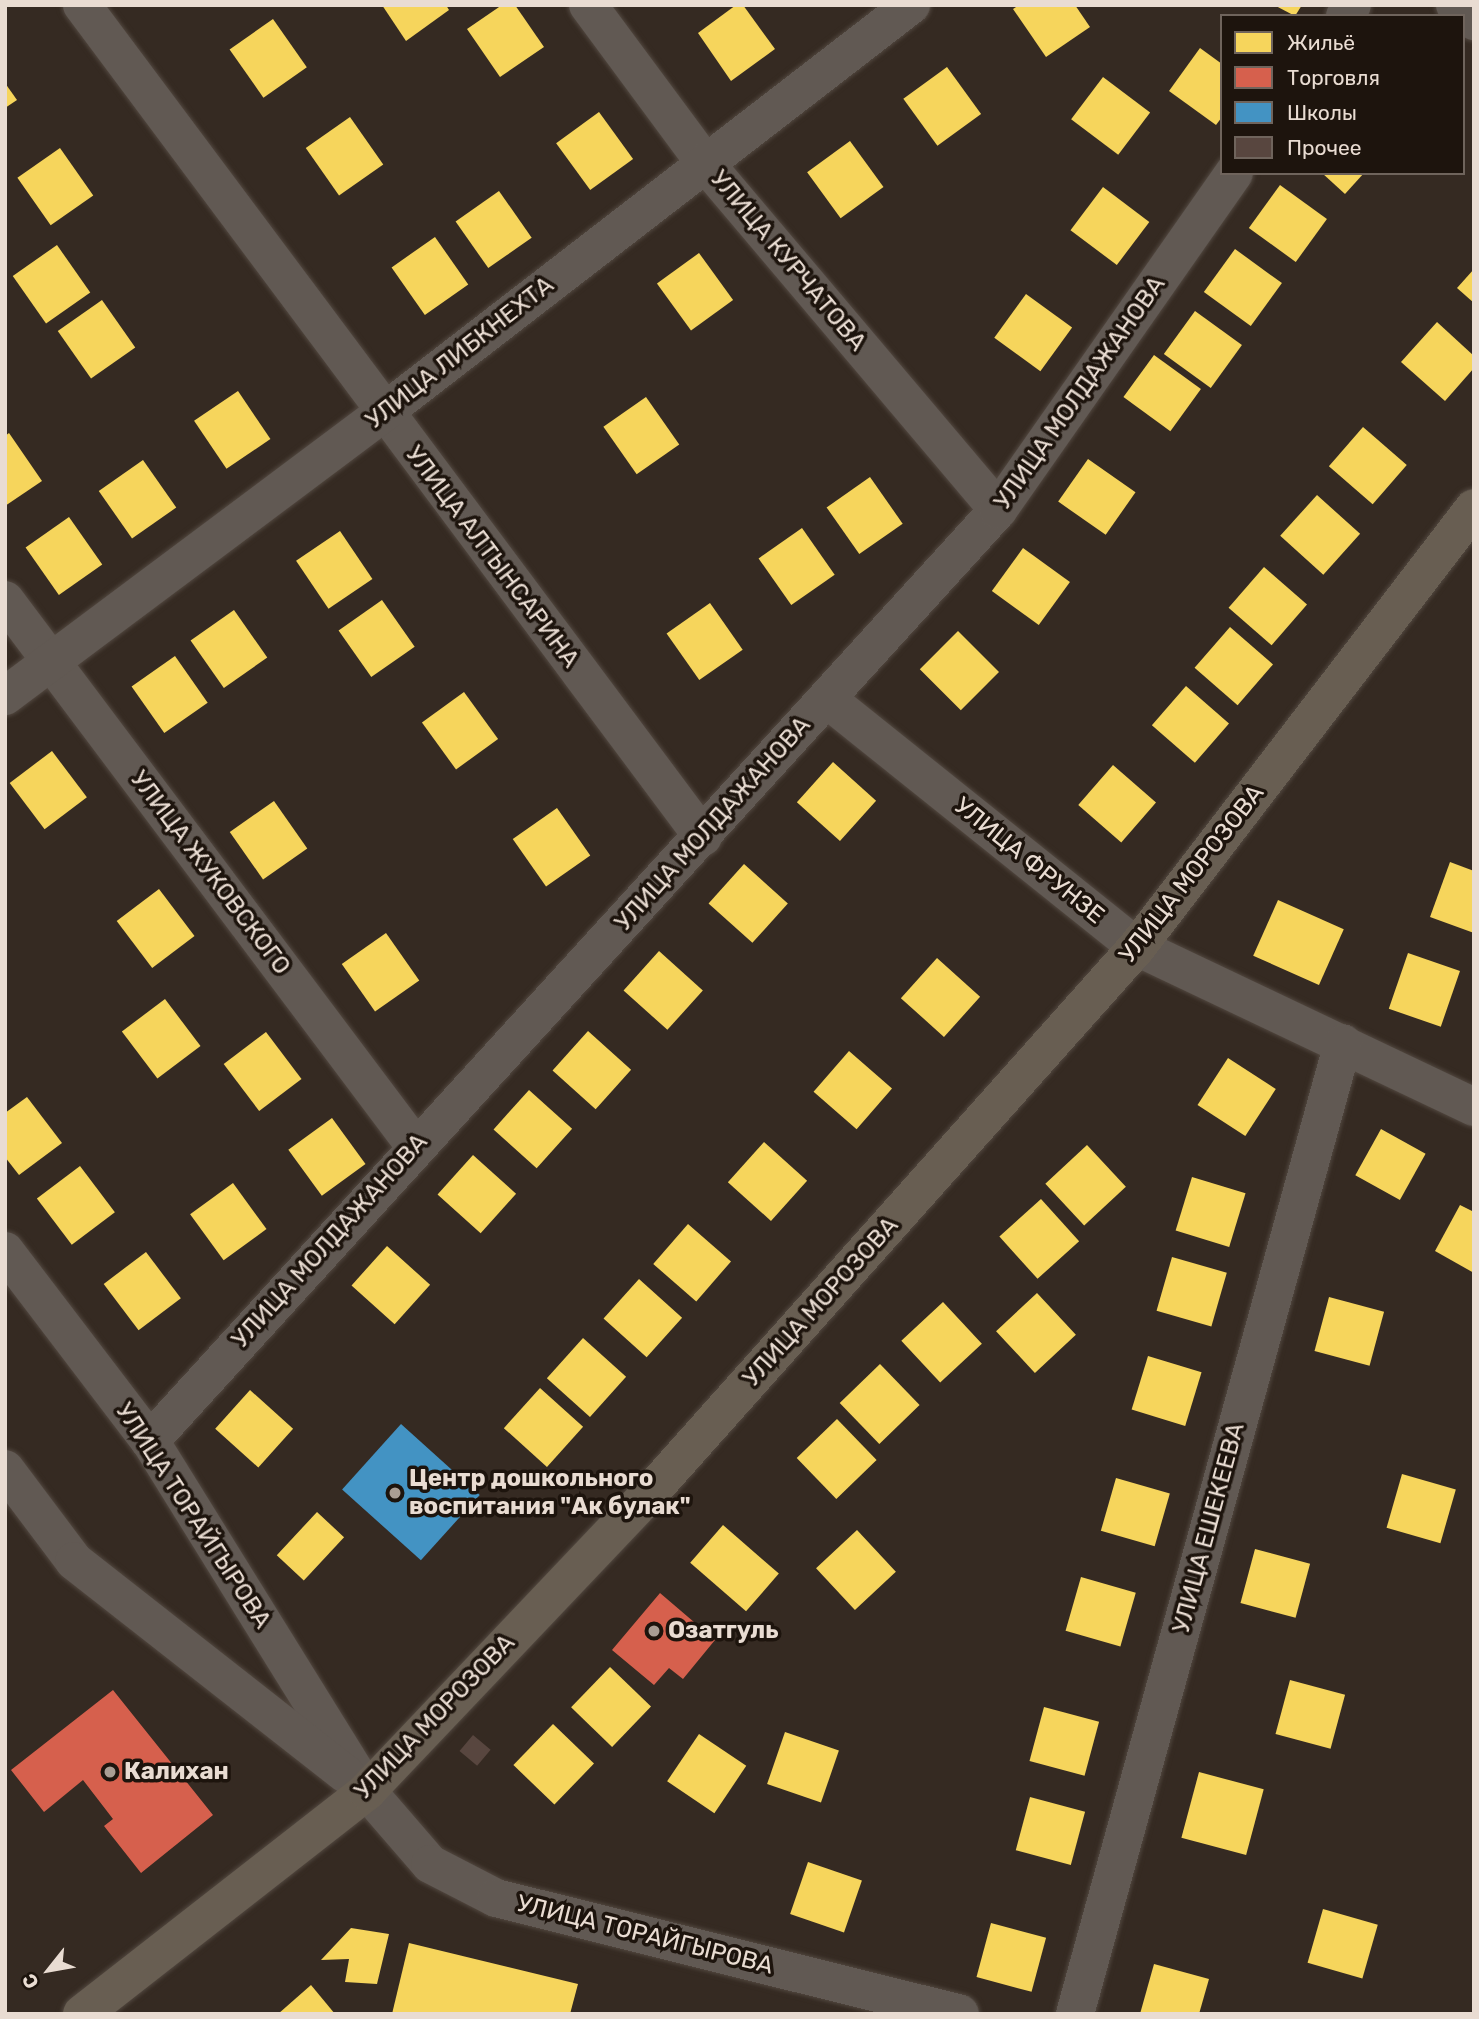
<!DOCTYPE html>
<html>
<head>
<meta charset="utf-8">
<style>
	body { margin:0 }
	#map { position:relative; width:1479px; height:2019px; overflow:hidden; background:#352a22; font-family:Rubik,sans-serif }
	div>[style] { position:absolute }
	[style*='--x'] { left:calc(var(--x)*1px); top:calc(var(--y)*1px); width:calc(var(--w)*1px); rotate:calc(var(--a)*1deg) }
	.homes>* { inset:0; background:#f6d55c; transform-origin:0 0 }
	.shops>* { inset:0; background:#d6604d }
	.schools>* { inset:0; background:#4393c3; transform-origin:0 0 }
	.building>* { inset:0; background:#58463f; transform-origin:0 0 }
	.roads { filter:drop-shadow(0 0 2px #51473f) drop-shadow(0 0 2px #51473f) }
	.minor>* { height:38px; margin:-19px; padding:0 19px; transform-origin:19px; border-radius:19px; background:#615953 }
	.major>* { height:38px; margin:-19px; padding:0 19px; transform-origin:19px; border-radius:19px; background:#685e52 }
	.dots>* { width:19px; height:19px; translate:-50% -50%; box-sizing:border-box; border:4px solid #1d140d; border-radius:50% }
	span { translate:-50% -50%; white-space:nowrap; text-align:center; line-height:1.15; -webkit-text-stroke:7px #1d140d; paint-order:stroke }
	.street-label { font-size:24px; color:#e9dcd2 }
	.poi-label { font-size:24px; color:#e9dcd2; font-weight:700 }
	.left { translate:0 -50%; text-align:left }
	.frame { position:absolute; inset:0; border:7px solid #e9dcd2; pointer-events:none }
	.legend { position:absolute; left:1220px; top:14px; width:245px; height:161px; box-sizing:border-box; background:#1d140d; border:2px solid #6f645c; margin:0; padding:9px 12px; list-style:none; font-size:21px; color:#e9dcd2 }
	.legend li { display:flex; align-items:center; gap:14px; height:35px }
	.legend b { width:35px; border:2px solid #6f645c }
	.north { position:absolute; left:14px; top:1935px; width:70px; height:70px; -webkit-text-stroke:5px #1d140d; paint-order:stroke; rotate:239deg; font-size:19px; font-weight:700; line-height:28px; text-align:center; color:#e9dcd2 }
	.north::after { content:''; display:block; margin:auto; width:24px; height:32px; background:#e9dcd2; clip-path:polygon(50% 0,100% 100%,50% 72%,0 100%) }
</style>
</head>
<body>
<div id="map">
	<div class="homes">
		<i style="clip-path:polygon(382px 5px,446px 5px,449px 10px,406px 41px)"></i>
		<i style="clip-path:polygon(502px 5px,515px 5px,544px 47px,500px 77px,467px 29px)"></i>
		<i style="clip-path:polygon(736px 5px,743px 5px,775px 49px,731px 81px,698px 33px)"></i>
		<i style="clip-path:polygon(1019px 5px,1075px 5px,1090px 27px,1046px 57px,1013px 9px)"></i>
		<i style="clip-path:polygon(1274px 5px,1302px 5px,1295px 16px)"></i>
		<i style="left:273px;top:19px;width:59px;height:53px;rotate:55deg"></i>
		<i style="clip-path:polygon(1200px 48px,1222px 64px,1222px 117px,1216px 125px,1169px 91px)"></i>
		<i style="left:947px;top:67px;width:58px;height:54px;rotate:54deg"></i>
		<i style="left:1103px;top:77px;width:59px;height:53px;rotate:37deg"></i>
		<i style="clip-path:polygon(5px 83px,17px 100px,5px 108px)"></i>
		<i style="left:599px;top:112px;width:58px;height:53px;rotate:54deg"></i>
		<i style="left:350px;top:117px;width:58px;height:54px;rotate:55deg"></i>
		<i style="left:850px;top:141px;width:57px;height:53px;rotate:54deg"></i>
		<i style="left:60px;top:148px;width:58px;height:52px;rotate:55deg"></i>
		<i style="clip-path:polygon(1322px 173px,1364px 173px,1345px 194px)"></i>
		<i style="left:1280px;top:185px;width:58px;height:53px;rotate:36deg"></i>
		<i style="left:1103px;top:187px;width:58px;height:54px;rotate:37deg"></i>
		<i style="left:499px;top:191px;width:57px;height:53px;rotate:55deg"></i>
		<i style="left:435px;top:237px;width:58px;height:53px;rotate:55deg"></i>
		<i style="left:57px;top:245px;width:58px;height:54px;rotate:55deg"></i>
		<i style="left:1235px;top:249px;width:58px;height:53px;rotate:36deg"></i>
		<i style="left:699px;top:253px;width:58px;height:52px;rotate:54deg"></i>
		<i style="clip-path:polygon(1474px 269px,1474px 303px,1457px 288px)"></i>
		<i style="left:1026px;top:294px;width:57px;height:54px;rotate:36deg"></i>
		<i style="left:102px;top:300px;width:58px;height:54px;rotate:55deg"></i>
		<i style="left:1195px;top:311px;width:58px;height:53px;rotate:36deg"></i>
		<i style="clip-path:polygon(1437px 322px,1474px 356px,1474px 368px,1445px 401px,1401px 362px)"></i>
		<i style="left:1154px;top:355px;width:58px;height:52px;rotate:36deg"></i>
		<i style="left:238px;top:391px;width:58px;height:53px;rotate:56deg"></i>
		<i style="left:646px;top:397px;width:58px;height:52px;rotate:55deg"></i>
		<i style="left:1363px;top:427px;width:58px;height:52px;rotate:41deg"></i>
		<i style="clip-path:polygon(9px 433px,42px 481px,5px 506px,5px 436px)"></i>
		<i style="left:1088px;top:459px;width:58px;height:52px;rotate:35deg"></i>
		<i style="left:143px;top:460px;width:58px;height:54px;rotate:55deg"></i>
		<i style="left:870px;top:477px;width:57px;height:53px;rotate:55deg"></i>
		<i style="left:1317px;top:495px;width:58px;height:55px;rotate:42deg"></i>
		<i style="left:69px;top:517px;width:58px;height:53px;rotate:55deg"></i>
		<i style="left:802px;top:528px;width:57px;height:53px;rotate:55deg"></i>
		<i style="left:340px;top:531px;width:58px;height:53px;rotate:56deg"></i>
		<i style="left:1023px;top:548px;width:58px;height:53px;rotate:36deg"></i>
		<i style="left:1264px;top:567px;width:57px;height:54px;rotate:41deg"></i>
		<i style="left:382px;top:600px;width:57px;height:53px;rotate:55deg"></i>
		<i style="left:710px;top:603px;width:57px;height:53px;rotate:55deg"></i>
		<i style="left:234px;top:610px;width:58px;height:53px;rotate:55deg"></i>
		<i style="left:1230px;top:627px;width:57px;height:54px;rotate:41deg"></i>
		<i style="left:958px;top:631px;width:58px;height:54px;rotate:45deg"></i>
		<i style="left:175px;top:656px;width:57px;height:53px;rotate:55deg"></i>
		<i style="left:1186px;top:686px;width:57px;height:52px;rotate:41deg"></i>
		<i style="left:464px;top:692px;width:58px;height:52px;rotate:54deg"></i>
		<i style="left:52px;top:751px;width:58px;height:53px;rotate:53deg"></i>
		<i style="left:833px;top:762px;width:58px;height:54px;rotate:42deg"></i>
		<i style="left:1113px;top:765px;width:57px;height:53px;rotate:41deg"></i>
		<i style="left:274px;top:801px;width:58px;height:54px;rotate:55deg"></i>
		<i style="left:557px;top:808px;width:58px;height:54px;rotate:55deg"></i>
		<i style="clip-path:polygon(1450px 862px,1474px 871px,1474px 933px,1430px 917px)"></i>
		<i style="left:744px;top:864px;width:59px;height:53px;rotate:42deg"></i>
		<i style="left:159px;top:889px;width:59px;height:53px;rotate:53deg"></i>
		<i style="left:1278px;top:900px;width:72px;height:61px;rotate:24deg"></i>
		<i style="left:386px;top:933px;width:58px;height:54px;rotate:55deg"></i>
		<i style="left:659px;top:951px;width:59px;height:53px;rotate:42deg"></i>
		<i style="left:1408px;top:953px;width:55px;height:59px;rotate:19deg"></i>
		<i style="left:937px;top:958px;width:58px;height:54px;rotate:42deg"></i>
		<i style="left:165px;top:999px;width:59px;height:54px;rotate:53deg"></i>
		<i style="left:588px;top:1031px;width:58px;height:53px;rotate:42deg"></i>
		<i style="left:266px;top:1032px;width:59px;height:53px;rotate:53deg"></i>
		<i style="left:849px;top:1051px;width:57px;height:54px;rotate:41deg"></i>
		<i style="left:1228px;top:1058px;width:57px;height:56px;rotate:33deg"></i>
		<i style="left:529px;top:1090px;width:58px;height:53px;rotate:42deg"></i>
		<i style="clip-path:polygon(27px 1097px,62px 1143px,19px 1175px,5px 1157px,5px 1113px)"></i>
		<i style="left:332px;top:1118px;width:57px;height:54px;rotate:54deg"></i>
		<i style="left:1381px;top:1129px;width:51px;height:53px;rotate:29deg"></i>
		<i style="left:764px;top:1142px;width:58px;height:54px;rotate:42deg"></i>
		<i style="left:1087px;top:1145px;width:57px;height:57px;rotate:47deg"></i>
		<i style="left:473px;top:1155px;width:58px;height:53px;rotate:42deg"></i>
		<i style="left:80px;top:1166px;width:58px;height:54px;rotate:53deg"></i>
		<i style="left:1192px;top:1177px;width:56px;height:56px;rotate:17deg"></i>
		<i style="left:233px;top:1183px;width:57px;height:53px;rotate:54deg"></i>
		<i style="left:1041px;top:1199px;width:57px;height:56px;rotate:48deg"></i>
		<i style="clip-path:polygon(1460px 1205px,1474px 1212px,1474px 1273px,1435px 1251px)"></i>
		<i style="left:688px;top:1224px;width:57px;height:53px;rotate:41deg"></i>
		<i style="left:387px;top:1246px;width:58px;height:53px;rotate:42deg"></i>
		<i style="left:146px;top:1252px;width:58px;height:53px;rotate:53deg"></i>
		<i style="left:1172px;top:1257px;width:57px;height:56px;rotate:16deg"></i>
		<i style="left:639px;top:1279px;width:58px;height:53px;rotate:42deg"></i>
		<i style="left:1037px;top:1293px;width:57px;height:56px;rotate:47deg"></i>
		<i style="left:1329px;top:1297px;width:57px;height:56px;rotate:15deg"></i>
		<i style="left:943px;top:1302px;width:57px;height:57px;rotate:47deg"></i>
		<i style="left:583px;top:1338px;width:58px;height:54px;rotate:42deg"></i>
		<i style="left:1148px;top:1356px;width:56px;height:56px;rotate:17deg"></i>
		<i style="left:880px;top:1364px;width:57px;height:56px;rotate:46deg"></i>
		<i style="left:540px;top:1388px;width:58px;height:54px;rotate:42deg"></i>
		<i style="left:250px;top:1390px;width:58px;height:52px;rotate:42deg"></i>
		<i style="left:837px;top:1419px;width:57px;height:56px;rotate:46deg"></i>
		<i style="left:1402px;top:1474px;width:56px;height:56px;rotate:16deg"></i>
		<i style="left:1116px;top:1478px;width:56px;height:55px;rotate:16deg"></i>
		<i style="left:317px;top:1512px;width:37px;height:59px;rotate:43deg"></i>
		<i style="left:723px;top:1525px;width:74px;height:50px;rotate:41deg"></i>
		<i style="left:857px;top:1530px;width:57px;height:56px;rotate:47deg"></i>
		<i style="left:1255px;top:1549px;width:57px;height:56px;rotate:15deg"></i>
		<i style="left:1081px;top:1577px;width:57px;height:56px;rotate:16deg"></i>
		<i style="left:610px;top:1667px;width:57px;height:56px;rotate:44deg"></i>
		<i style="left:1290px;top:1680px;width:57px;height:56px;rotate:15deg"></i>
		<i style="left:1044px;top:1707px;width:57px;height:56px;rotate:15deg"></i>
		<i style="left:553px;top:1724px;width:57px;height:57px;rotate:44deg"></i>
		<i style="left:785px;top:1732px;width:57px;height:55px;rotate:19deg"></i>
		<i style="left:699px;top:1734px;width:57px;height:57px;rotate:34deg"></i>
		<i style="left:1199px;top:1772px;width:67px;height:68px;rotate:15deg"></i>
		<i style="left:1030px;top:1797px;width:57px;height:55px;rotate:15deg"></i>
		<i style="left:808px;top:1862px;width:57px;height:55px;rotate:19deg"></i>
		<i style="left:1323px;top:1909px;width:57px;height:56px;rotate:16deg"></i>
		<i style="left:991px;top:1923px;width:57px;height:56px;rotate:15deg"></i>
		<i style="clip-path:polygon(351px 1928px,389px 1934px,377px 1984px,345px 1982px,349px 1959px,321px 1960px)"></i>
		<i style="clip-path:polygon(409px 1943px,578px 1984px,570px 2014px,392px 2014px)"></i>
		<i style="clip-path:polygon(1154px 1964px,1209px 1979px,1199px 2014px,1140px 2014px)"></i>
		<i style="clip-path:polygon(311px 1985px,335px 2014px,278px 2014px)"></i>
	</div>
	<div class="shops">
		<i style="clip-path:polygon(660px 1593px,715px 1640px,683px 1679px,669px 1668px,654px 1685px,612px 1650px)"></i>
		<i style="clip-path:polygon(113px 1690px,213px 1815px,141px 1873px,104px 1826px,113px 1819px,83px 1780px,44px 1812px,11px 1770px)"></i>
	</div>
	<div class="schools">
		<i style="left:401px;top:1424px;width:106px;height:88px;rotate:42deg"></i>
	</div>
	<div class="building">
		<i style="left:473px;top:1735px;width:23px;height:21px;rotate:40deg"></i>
	</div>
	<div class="roads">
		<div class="minor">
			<i style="--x:82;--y:5;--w:1038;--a:53.26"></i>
			<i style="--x:588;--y:5;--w:197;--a:53.5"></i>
			<i style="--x:705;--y:163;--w:454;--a:49.8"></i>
			<i style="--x:1455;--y:5;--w:25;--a:40"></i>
			<i style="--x:1345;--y:16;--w:13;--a:-58"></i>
			<i style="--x:5;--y:600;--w:683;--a:53.1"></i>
			<i style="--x:5;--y:696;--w:474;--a:-36.8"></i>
			<i style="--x:384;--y:412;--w:666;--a:-37.68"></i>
			<i style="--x:827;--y:699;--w:397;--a:38.7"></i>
			<i style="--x:1137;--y:947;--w:373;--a:25.4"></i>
			<i style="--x:5;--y:1251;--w:239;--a:52.7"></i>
			<i style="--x:150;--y:1441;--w:412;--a:58.2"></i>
			<i style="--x:367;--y:1791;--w:96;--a:49.2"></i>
			<i style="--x:430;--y:1864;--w:74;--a:27.3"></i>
			<i style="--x:496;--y:1898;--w:478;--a:14"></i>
			<i style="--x:150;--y:1441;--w:1259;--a:-47.67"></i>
			<i style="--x:998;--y:510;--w:411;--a:-55"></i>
			<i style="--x:5;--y:1469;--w:115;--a:53.1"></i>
			<i style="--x:74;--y:1561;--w:345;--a:38.1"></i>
			<i style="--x:1075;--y:2014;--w:1007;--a:-74.57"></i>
		</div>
		<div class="major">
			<i style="--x:82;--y:2014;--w:362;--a:-38"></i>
			<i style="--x:367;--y:1791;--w:410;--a:-46.5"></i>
			<i style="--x:649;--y:1494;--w:733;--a:-48.26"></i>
			<i style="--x:1137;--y:947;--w:553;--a:-52.49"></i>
		</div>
	</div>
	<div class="dots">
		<i style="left:395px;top:1493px;background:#aa9e94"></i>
		<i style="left:654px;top:1631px;background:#aa9e94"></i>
		<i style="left:110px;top:1772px;background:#aa9e94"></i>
	</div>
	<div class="street-label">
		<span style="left:788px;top:261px;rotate:50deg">УЛИЦА КУРЧАТОВА</span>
		<span style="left:460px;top:353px;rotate:-38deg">УЛИЦА ЛИБКНЕХТА</span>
		<span style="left:1080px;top:393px;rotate:-55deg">УЛИЦА МОЛДАЖАНОВА</span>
		<span style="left:492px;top:557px;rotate:53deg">УЛИЦА АЛТЫНСАРИНА</span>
		<span style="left:713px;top:824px;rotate:-48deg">УЛИЦА МОЛДАЖАНОВА</span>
		<span style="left:1029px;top:861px;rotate:39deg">УЛИЦА ФРУНЗЕ</span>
		<span style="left:210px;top:873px;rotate:53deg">УЛИЦА ЖУКОВСКОГО</span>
		<span style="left:1192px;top:874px;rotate:-52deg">УЛИЦА МОРОЗОВА</span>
		<span style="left:330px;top:1241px;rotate:-48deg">УЛИЦА МОЛДАЖАНОВА</span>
		<span style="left:821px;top:1302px;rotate:-48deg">УЛИЦА МОРОЗОВА</span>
		<span style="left:193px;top:1516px;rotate:57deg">УЛИЦА ТОРАЙГЫРОВА</span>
		<span style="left:1209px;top:1528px;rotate:-75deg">УЛИЦА ЕШЕКЕЕВА</span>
		<span style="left:435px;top:1717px;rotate:-46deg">УЛИЦА МОРОЗОВА</span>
		<span style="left:645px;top:1935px;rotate:14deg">УЛИЦА ТОРАЙГЫРОВА</span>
	</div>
	<div class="poi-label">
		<span class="left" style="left:409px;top:1493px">Центр дошкольного<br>воспитания "Ак булак"</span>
		<span class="left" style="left:668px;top:1631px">Oзатгуль</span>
		<span class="left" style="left:124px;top:1772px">Калихан</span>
	</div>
	<div class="frame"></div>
	<ul class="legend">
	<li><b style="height:19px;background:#f6d55c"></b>Жильё</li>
	<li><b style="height:19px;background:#d6604d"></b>Торговля</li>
	<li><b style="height:19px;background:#4393c3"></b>Школы</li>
	<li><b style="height:19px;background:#58463f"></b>Прочее</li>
	</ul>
	<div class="north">С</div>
</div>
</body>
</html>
